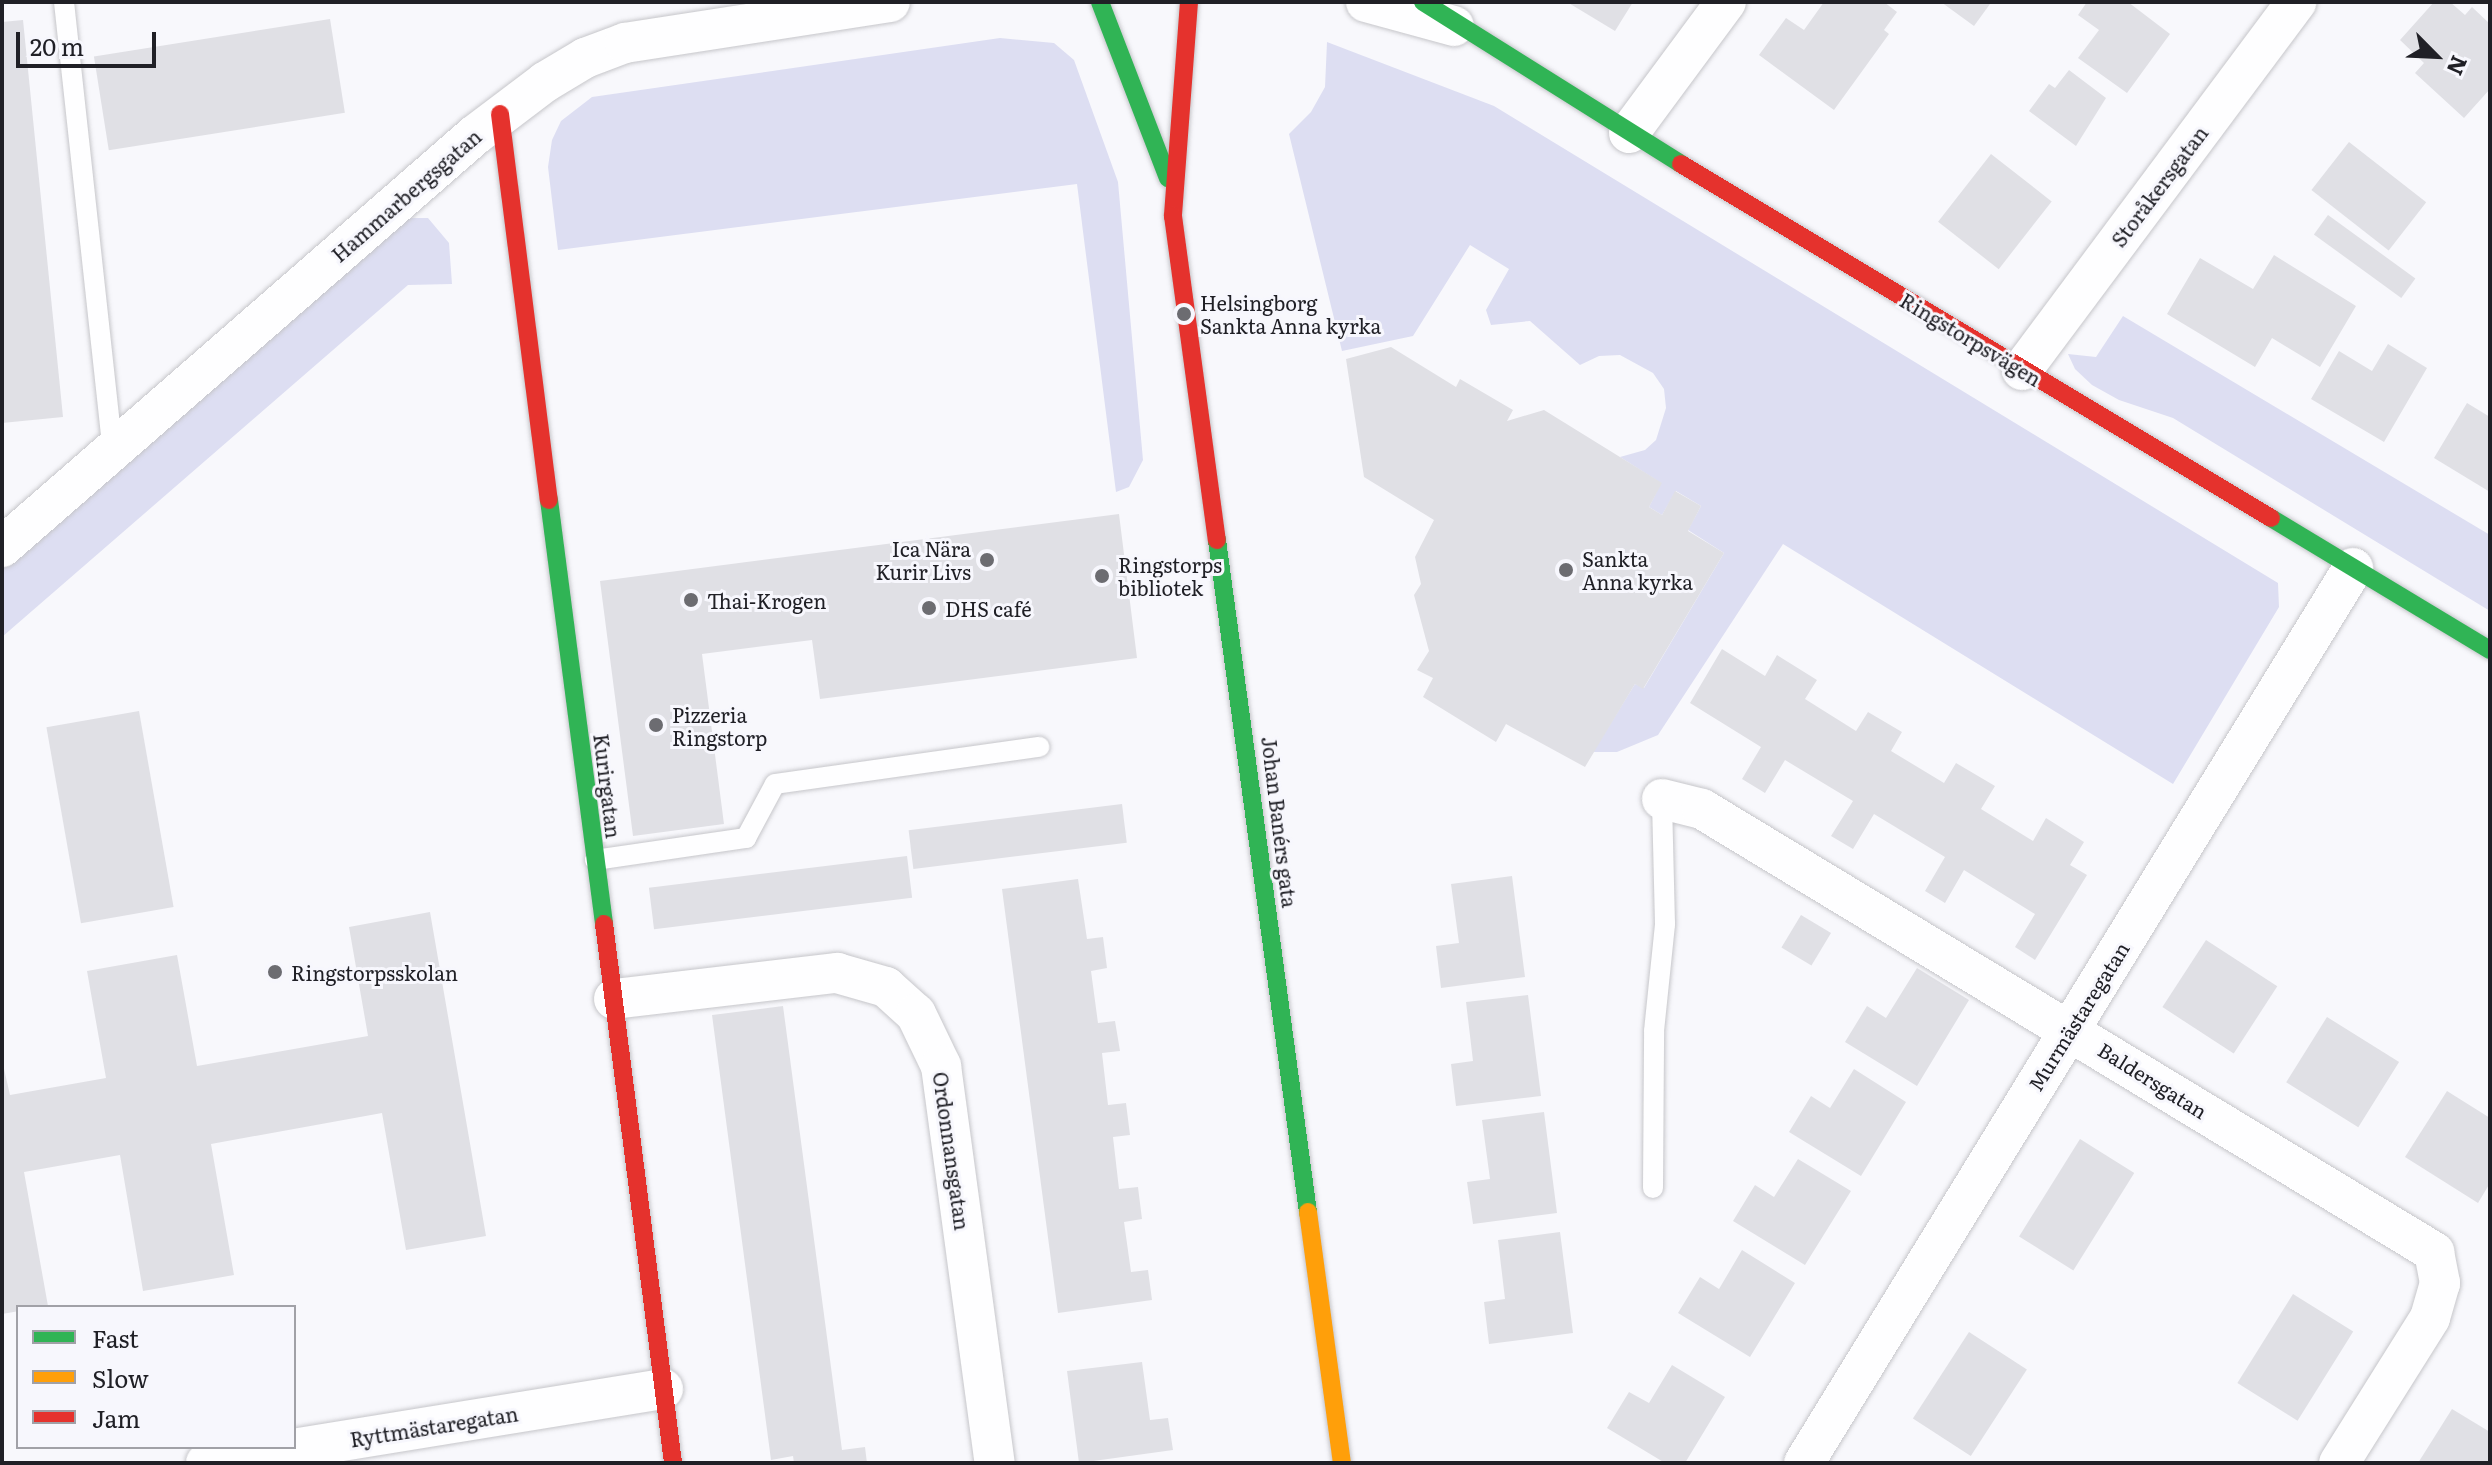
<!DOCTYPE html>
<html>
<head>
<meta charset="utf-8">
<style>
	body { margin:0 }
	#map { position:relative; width:2492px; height:1465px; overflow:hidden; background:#f8f8fc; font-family:Literata,serif }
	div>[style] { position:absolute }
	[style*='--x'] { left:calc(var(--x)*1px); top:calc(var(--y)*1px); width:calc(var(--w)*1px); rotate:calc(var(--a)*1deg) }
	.green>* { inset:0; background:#dddef2 }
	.building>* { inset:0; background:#e0e0e5; transform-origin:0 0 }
	.roads { filter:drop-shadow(0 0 2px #c6c6ca) drop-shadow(0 0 2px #c6c6ca) }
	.lane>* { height:20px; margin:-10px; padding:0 10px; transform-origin:10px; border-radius:10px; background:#fefeff }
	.street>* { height:40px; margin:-20px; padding:0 20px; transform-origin:20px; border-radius:20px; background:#fefeff }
	.fast>* { height:18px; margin:-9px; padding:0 9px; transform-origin:9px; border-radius:9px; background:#30b455 }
	.slow>* { height:18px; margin:-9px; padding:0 9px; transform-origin:9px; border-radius:9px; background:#ff9f0a }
	.jam>* { height:18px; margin:-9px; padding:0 9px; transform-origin:9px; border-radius:9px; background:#e5322d }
	.dots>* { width:22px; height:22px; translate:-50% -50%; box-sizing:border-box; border:4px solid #f7f7fd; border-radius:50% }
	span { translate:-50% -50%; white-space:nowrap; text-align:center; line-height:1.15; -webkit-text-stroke:6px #f7f7fd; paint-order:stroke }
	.street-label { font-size:20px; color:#202026 }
	.poi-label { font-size:20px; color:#202026 }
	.left { translate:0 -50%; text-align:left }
	.right { translate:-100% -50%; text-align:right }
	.frame { position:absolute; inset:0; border:4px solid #202026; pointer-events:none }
	.legend { position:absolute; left:16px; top:1305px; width:280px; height:144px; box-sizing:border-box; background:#f7f7fd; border:2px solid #a1a1a7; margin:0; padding:10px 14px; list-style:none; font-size:24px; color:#202026 }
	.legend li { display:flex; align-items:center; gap:16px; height:40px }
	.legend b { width:40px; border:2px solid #a1a1a7 }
	.north { position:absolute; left:2396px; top:16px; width:80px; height:80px; -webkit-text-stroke:6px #f7f7fd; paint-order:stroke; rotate:114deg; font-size:22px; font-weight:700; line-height:32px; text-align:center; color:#202026 }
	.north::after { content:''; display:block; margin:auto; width:28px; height:36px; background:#202026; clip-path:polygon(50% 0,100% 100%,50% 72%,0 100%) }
	.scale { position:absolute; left:16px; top:32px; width:140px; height:36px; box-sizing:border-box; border:4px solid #202026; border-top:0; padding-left:10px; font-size:24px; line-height:28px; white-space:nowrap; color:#202026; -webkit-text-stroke:6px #f7f7fd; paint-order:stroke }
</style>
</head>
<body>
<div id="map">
	<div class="green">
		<i style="clip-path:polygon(1000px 38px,1054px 43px,1074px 60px,1118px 182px,1143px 460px,1129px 487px,1116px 492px,1077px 184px,558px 250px,548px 167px,552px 140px,561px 121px,592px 97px)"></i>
		<i style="clip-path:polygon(1327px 42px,1494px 106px,2278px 583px,2279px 607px,2173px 784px,1783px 544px,1658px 735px,1617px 752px,1593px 752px,1635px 684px,1644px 688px,1724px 553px,1688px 530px,1701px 506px,1676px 491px,1662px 515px,1649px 507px,1661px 483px,1620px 457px,1645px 450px,1656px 440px,1666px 408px,1664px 389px,1653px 373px,1620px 355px,1599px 356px,1580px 365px,1530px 321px,1491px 325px,1486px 310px,1509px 269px,1470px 245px,1413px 336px,1342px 351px,1289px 134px,1311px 112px,1325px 87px)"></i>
		<i style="clip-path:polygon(395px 218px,428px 218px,449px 243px,452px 284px,408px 285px,2px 637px,2px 559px)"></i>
		<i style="clip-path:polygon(2123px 316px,2490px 535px,2490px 611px,2173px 418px,2119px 400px,2092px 385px,2075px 369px,2068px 354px,2096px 357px)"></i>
	</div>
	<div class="building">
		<i style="clip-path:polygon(1567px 2px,1633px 2px,1615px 31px)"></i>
		<i style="clip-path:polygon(1824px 2px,1884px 2px,1897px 12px,1884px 30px,1889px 34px,1834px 110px,1759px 55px,1786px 18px,1804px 30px)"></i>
		<i style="clip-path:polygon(1941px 2px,1987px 2px,1990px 4px,1974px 26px)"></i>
		<i style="clip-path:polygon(2087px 2px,2128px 2px,2170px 34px,2127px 93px,2078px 58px,2099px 30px,2078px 15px)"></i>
		<i style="clip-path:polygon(2434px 2px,2450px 2px,2465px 15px,2472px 7px,2490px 24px,2490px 89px,2464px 118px,2415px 73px,2424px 63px,2400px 40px)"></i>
		<i style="left:330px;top:19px;width:95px;height:239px;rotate:81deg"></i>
		<i style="clip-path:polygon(23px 20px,63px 417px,2px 423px,2px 22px)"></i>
		<i style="clip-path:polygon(2069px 70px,2106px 98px,2076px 146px,2029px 111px,2049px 84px,2055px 88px)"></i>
		<i style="left:2349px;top:142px;width:98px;height:61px;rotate:38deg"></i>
		<i style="left:1991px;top:154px;width:77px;height:86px;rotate:38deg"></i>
		<i style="left:2328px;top:215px;width:108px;height:24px;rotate:36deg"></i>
		<i style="clip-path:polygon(2274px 255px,2356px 306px,2320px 367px,2272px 338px,2255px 367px,2167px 314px,2200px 258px,2253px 289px)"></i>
		<i style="clip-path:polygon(2388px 344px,2427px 368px,2384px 442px,2311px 399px,2339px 351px,2372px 371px)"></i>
		<i style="clip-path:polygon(1391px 347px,1456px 387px,1460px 379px,1513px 410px,1507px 421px,1544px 410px,1662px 483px,1649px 507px,1662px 515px,1675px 491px,1701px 506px,1688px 531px,1724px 553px,1643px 689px,1635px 684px,1585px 767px,1506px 724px,1496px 742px,1423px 697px,1433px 678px,1417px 670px,1429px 651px,1414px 595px,1421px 584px,1415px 557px,1434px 520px,1364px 477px,1346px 359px)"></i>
		<i style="clip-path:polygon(2467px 403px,2490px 417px,2490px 492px,2434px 458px)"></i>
		<i style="clip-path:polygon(1119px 514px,1137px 658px,820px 699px,812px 640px,702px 654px,724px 824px,633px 836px,600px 581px)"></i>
		<i style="clip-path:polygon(1722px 649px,1765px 676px,1777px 655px,1817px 680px,1805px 699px,1856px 731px,1868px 712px,1902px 732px,1891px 751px,1944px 783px,1956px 763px,1995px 786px,1981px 809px,2033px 841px,2046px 818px,2084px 842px,2070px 865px,2087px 875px,2035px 960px,2015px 947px,2035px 914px,1964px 870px,1945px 903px,1925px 891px,1945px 857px,1874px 814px,1853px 849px,1831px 836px,1853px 801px,1785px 760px,1765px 793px,1742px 779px,1761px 747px,1690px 703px)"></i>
		<i style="left:139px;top:711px;width:199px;height:94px;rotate:80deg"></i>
		<i style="left:1122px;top:804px;width:39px;height:215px;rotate:83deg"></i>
		<i style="left:907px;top:856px;width:42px;height:260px;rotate:83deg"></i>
		<i style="clip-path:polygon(1512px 876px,1525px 977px,1441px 988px,1436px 946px,1459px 943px,1451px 884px)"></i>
		<i style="clip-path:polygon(1078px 879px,1087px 939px,1103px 937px,1107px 968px,1091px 971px,1098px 1023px,1115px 1021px,1120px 1051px,1102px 1053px,1108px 1105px,1126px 1103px,1130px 1135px,1113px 1137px,1119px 1189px,1138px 1187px,1142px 1219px,1124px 1222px,1131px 1272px,1148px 1270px,1152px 1300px,1058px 1313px,1002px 889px)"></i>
		<i style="clip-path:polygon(430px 912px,486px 1236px,406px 1250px,382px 1113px,211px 1144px,234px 1275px,143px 1291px,120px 1155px,24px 1172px,48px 1306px,2px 1314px,2px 1060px,10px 1095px,106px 1078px,87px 971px,177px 955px,197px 1066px,368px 1036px,349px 927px)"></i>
		<i style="left:1801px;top:915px;width:35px;height:38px;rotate:31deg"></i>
		<i style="left:2206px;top:940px;width:85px;height:80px;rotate:33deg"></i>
		<i style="clip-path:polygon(1917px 968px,1969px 1000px,1917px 1086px,1845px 1042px,1867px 1006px,1886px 1018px)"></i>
		<i style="clip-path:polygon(1528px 995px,1541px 1096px,1456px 1106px,1451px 1064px,1473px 1061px,1466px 1002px)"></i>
		<i style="clip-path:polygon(783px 1006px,842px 1450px,865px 1447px,867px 1463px,794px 1463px,793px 1456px,771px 1460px,712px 1015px)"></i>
		<i style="left:2327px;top:1017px;width:85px;height:77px;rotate:32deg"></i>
		<i style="clip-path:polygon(1854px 1069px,1906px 1102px,1861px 1176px,1789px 1132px,1811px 1096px,1830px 1108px)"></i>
		<i style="clip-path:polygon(2447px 1091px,2490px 1118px,2490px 1183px,2478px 1203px,2405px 1157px)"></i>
		<i style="clip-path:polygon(1544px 1112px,1557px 1213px,1473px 1224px,1467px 1182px,1490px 1179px,1482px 1120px)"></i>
		<i style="left:2080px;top:1139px;width:64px;height:115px;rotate:32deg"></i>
		<i style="clip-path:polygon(1798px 1159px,1851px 1191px,1805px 1265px,1733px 1221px,1755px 1185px,1774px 1197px)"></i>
		<i style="clip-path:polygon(1560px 1232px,1573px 1333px,1489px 1344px,1484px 1302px,1505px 1299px,1498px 1240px)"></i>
		<i style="clip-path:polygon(1742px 1250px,1795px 1283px,1750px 1357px,1678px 1313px,1700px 1277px,1719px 1289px)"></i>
		<i style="left:2293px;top:1294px;width:71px;height:105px;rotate:32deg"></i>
		<i style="left:1969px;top:1332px;width:69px;height:103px;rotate:33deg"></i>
		<i style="clip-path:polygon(1142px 1362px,1150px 1420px,1168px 1418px,1173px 1450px,1079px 1463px,1067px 1371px)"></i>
		<i style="clip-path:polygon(1672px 1365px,1725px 1397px,1685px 1463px,1665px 1463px,1607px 1428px,1629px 1392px,1649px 1403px)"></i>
		<i style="clip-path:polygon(2452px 1409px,2490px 1432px,2490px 1463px,2418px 1463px)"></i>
	</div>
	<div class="roads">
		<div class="lane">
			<i style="--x:64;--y:2;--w:451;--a:83.8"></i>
			<i style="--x:595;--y:860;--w:153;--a:-8.3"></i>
			<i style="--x:746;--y:838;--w:61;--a:-61.8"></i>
			<i style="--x:775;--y:784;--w:267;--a:-8"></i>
			<i style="--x:1653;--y:1188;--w:157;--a:-89.6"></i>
			<i style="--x:1654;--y:1031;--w:108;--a:-84.1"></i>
			<i style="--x:1665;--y:924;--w:125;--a:-91.4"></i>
		</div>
		<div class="street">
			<i style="--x:1366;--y:2;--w:91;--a:15.3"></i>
			<i style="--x:1629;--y:133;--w:163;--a:-53.5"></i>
			<i style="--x:2022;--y:370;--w:459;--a:-53.3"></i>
			<i style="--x:2;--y:547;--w:627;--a:-41.06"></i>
			<i style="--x:475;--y:135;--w:88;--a:-37.1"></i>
			<i style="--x:545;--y:82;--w:47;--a:-31"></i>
			<i style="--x:585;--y:58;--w:43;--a:-20.6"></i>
			<i style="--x:625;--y:43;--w:268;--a:-8.8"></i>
			<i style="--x:1662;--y:799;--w:41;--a:14"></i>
			<i style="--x:1702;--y:809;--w:856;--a:31.18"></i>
			<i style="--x:2434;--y:1252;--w:32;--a:79"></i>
			<i style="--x:2440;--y:1283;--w:36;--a:106"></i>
			<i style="--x:2430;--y:1318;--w:171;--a:122.1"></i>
			<i style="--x:614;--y:999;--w:225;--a:-6.7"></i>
			<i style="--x:837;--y:973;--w:51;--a:15.9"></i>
			<i style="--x:886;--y:987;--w:40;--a:42"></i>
			<i style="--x:916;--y:1014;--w:58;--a:64.3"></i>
			<i style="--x:941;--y:1066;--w:401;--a:82.3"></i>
			<i style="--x:206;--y:1463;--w:463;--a:-9.2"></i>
			<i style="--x:1804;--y:1463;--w:1050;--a:-58.47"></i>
		</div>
		<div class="fast">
			<i style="--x:1100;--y:2;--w:189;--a:68.9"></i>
			<i style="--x:1423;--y:2;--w:305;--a:32.1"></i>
			<i style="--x:549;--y:500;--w:428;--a:82.6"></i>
			<i style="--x:2271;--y:518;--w:256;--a:31.1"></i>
			<i style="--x:1217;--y:540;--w:678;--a:82.29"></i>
		</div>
		<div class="slow">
			<i style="--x:1308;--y:1212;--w:253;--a:82.3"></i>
		</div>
		<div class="jam">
			<i style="--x:1189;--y:2;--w:215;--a:94.3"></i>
			<i style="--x:1173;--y:216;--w:327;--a:82.3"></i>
			<i style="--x:500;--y:114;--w:389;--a:82.8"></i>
			<i style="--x:1681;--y:164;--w:688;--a:30.96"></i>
			<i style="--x:604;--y:924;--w:543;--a:82.7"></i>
		</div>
	</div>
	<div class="dots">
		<i style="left:1184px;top:314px;background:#6c6c71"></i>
		<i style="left:987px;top:560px;background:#6c6c71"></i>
		<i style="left:1566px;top:570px;background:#6c6c71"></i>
		<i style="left:1102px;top:576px;background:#6c6c71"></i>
		<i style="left:691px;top:600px;background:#6c6c71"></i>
		<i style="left:929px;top:608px;background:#6c6c71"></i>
		<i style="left:656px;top:725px;background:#6c6c71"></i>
		<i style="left:275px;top:972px;background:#6c6c71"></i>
	</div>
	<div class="street-label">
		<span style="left:2159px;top:186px;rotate:-53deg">Storåkersgatan</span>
		<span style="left:406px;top:195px;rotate:-41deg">Hammarbergsgatan</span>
		<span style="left:1971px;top:339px;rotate:31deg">Ringstorpsvägen</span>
		<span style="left:608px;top:786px;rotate:83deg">Kurirgatan</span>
		<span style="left:1280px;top:822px;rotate:83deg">Johan Banérs gata</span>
		<span style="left:2078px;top:1016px;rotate:-58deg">Murmästaregatan</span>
		<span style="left:2153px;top:1080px;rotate:32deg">Baldersgatan</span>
		<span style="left:952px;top:1151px;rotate:82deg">Ordonnansgatan</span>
		<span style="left:434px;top:1426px;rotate:-9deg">Ryttmästaregatan</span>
	</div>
	<div class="poi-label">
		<span class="left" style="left:1200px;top:314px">Helsingborg<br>Sankta Anna kyrka</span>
		<span class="right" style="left:971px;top:560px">Ica Nära<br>Kurir Livs</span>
		<span class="left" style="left:1582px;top:570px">Sankta<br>Anna kyrka</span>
		<span class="left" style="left:1118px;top:576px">Ringstorps<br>bibliotek</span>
		<span class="left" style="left:707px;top:600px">Thai-Krogen</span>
		<span class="left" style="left:945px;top:608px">DHS café</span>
		<span class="left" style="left:672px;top:726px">Pizzeria<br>Ringstorp</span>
		<span class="left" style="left:291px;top:972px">Ringstorpsskolan</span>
	</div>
	<div class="frame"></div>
	<ul class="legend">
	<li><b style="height:10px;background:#30b455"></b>Fast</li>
	<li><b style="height:10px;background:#ff9f0a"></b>Slow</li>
	<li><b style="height:10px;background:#e5322d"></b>Jam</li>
	</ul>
	<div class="north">N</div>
	<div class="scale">20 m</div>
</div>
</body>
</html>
